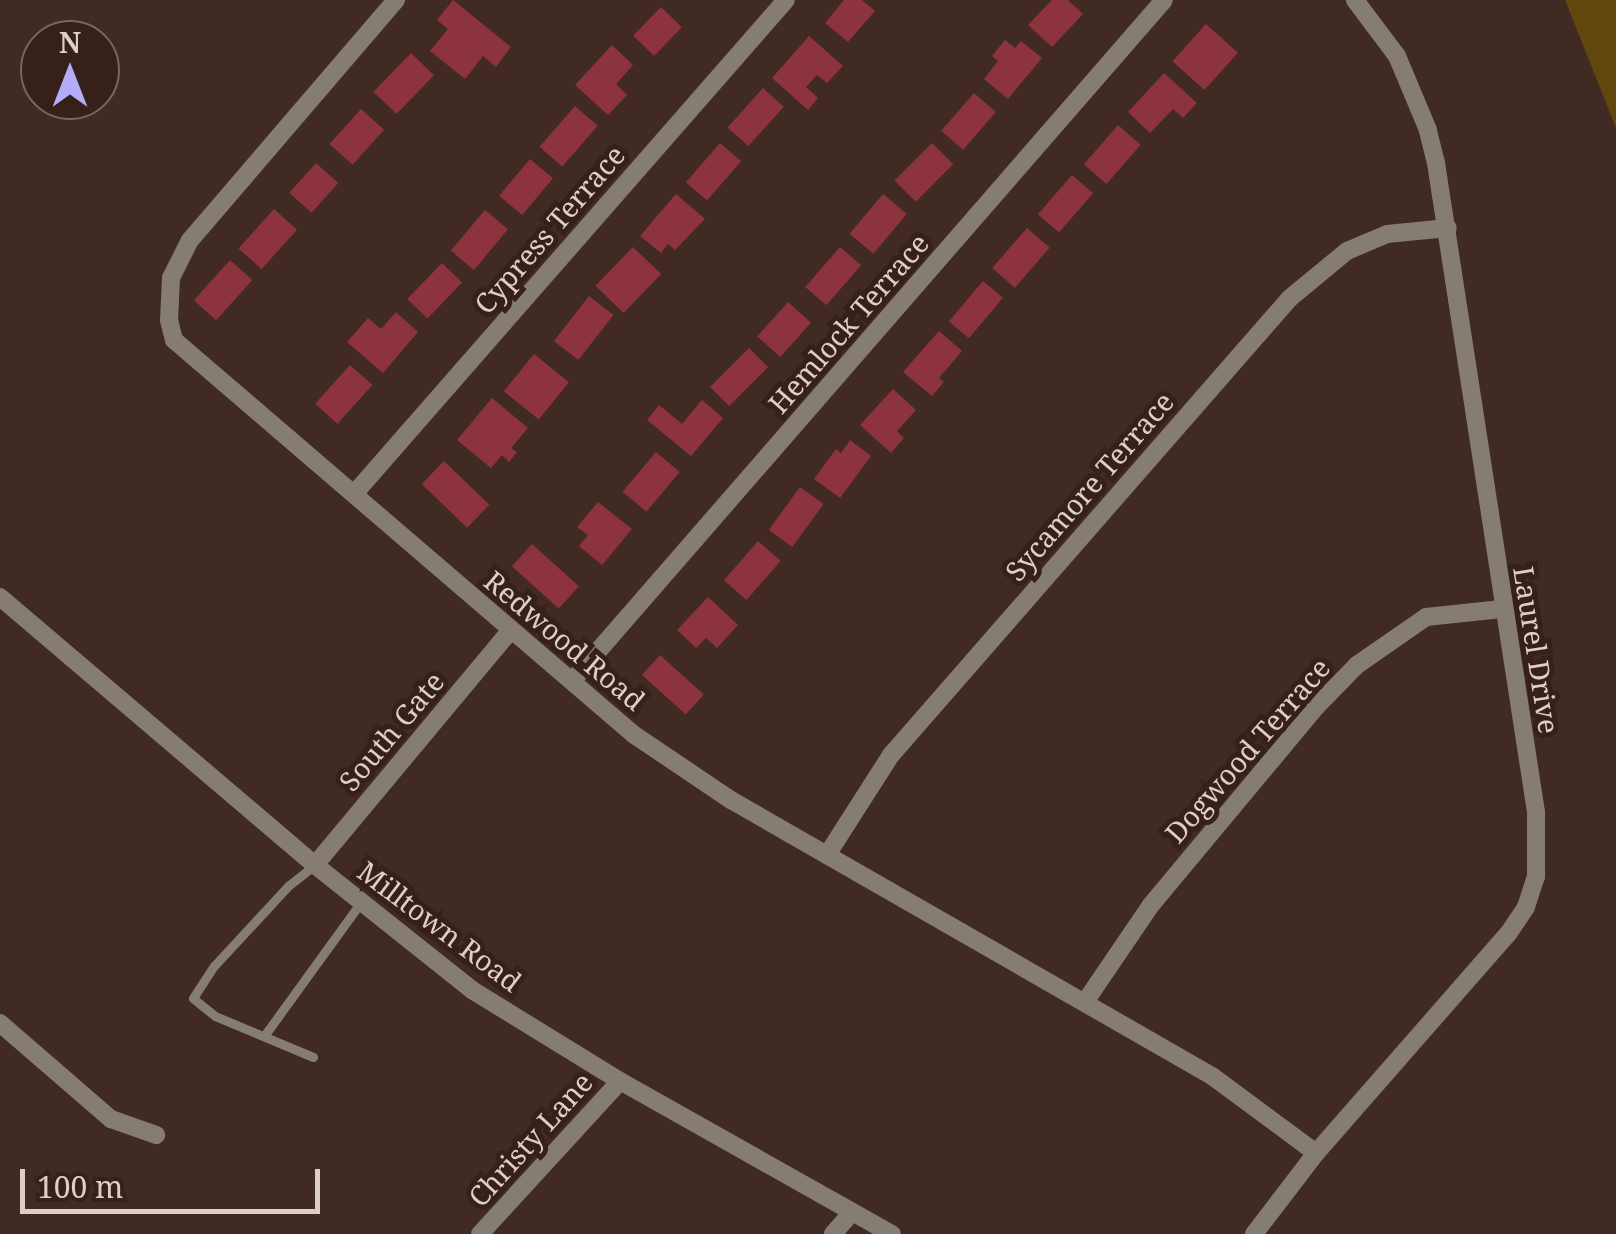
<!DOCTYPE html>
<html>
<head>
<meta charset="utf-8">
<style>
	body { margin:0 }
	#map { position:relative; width:1616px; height:1234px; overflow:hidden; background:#412a23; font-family:"Noto Serif",serif }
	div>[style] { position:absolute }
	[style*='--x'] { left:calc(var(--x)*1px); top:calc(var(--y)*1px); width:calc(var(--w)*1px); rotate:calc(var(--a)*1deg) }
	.green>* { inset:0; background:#62470d }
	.building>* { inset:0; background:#8d333e; transform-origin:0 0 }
	.lane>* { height:9px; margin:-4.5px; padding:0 4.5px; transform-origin:4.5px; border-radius:4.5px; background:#857c74 }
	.street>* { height:18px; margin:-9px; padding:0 9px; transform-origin:9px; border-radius:9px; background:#857c74 }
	span { translate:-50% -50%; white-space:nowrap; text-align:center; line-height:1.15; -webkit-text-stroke:10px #362019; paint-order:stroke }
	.street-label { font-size:28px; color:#ddcec9 }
	.north { position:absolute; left:20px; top:20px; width:100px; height:100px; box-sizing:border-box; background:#362019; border:2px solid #79665f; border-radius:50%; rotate:0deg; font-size:28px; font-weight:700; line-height:40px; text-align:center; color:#ddcec9 }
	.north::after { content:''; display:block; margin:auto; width:35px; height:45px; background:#b3adf9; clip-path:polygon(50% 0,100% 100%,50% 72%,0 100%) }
	.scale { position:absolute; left:20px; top:1169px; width:300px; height:45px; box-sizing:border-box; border:5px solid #ddcec9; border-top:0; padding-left:12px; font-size:30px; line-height:35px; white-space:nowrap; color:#ddcec9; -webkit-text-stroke:8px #362019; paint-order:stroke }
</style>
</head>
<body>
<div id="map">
	<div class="green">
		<i style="clip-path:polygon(1565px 0,1616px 0,1616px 128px)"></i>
	</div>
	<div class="building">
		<i style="clip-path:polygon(453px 0,511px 47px,496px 67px,483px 56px,465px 79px,430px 51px,448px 29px,437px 20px)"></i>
		<i style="clip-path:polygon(844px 0,862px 0,875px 11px,848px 42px,825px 23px)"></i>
		<i style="clip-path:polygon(1052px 0,1068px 0,1083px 14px,1052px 47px,1028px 25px)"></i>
		<i style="left:661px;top:7px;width:29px;height:40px;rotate:44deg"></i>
		<i style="left:1206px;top:24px;width:43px;height:50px;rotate:42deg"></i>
		<i style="clip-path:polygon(809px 36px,843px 66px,827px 83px,817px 75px,806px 87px,818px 98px,808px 110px,772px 78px)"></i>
		<i style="clip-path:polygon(1005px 40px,1015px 48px,1021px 41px,1042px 58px,1008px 99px,984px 79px,998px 61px,992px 56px)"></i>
		<i style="clip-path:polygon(612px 45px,633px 65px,616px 84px,627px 95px,608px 115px,575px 85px)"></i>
		<i style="left:411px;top:53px;width:32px;height:54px;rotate:44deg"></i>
		<i style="clip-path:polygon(1164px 73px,1197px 103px,1183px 118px,1173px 109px,1150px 133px,1128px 112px)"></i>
		<i style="left:763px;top:88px;width:28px;height:53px;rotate:42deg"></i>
		<i style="left:974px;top:93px;width:29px;height:50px;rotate:41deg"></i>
		<i style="left:575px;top:106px;width:30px;height:54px;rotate:41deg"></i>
		<i style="left:361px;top:109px;width:31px;height:47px;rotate:42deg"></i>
		<i style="left:1118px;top:125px;width:30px;height:52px;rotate:41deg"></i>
		<i style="left:720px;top:143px;width:28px;height:52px;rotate:41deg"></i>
		<i style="left:932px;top:143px;width:30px;height:53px;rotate:45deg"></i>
		<i style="left:530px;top:159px;width:30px;height:48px;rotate:40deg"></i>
		<i style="left:316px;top:163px;width:30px;height:40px;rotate:42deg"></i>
		<i style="left:1072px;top:175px;width:28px;height:52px;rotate:41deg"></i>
		<i style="clip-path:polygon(676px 194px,705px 219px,675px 250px,668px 244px,661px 253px,640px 236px)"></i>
		<i style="left:883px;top:194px;width:31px;height:52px;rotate:40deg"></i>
		<i style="left:274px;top:209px;width:31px;height:53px;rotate:42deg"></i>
		<i style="left:485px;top:210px;width:30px;height:53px;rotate:40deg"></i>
		<i style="left:1027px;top:228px;width:30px;height:53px;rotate:41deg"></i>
		<i style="left:633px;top:247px;width:39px;height:54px;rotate:44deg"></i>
		<i style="left:840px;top:247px;width:28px;height:53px;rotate:41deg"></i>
		<i style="left:230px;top:260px;width:30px;height:54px;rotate:42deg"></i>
		<i style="left:442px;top:263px;width:28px;height:50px;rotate:44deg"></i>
		<i style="left:983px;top:281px;width:26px;height:53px;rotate:40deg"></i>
		<i style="left:589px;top:296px;width:31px;height:57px;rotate:38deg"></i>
		<i style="left:788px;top:302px;width:31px;height:46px;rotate:42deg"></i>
		<i style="clip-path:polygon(396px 312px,418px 332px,383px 373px,347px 342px,368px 318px,381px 329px)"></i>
		<i style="clip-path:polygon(939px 331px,962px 351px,939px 378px,944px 382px,932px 396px,903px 372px)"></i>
		<i style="left:749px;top:348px;width:27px;height:55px;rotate:45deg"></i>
		<i style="left:534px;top:354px;width:45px;height:48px;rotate:39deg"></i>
		<i style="left:350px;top:365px;width:30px;height:52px;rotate:42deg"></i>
		<i style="clip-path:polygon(893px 389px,916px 410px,897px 431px,904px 438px,891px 453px,860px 425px)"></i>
		<i style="clip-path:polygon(492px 398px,528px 428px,511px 448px,517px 452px,509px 462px,502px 455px,491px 468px,457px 440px)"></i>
		<i style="clip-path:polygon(702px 400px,723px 418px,691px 456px,647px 420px,659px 405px,682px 424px)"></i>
		<i style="clip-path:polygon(850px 440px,871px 456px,840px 498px,814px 479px,836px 449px,841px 453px)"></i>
		<i style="left:656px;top:452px;width:31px;height:52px;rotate:40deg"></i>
		<i style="left:444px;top:461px;width:63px;height:32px;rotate:44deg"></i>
		<i style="left:800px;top:487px;width:29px;height:53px;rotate:36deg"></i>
		<i style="clip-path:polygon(598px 502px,632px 529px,602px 565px,579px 546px,588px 535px,577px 527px)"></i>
		<i style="left:758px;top:541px;width:30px;height:52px;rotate:41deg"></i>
		<i style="left:532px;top:544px;width:63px;height:30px;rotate:42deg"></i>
		<i style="clip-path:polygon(708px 597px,738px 625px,717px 648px,706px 638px,696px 648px,677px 630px)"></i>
		<i style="left:660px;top:655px;width:59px;height:27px;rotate:42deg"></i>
	</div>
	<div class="lane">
		<i style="--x:264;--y:1036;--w:165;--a:-54.1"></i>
		<i style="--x:313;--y:1057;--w:106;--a:-157.3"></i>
		<i style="--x:215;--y:1016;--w:28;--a:-141"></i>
		<i style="--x:193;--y:998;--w:38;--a:-57"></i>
		<i style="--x:214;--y:966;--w:109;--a:-47.2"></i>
		<i style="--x:288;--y:886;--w:34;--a:-38"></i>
	</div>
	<div class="street">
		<i style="--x:396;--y:0;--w:316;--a:130.6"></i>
		<i style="--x:190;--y:240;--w:42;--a:116.6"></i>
		<i style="--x:171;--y:278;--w:42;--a:92.7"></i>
		<i style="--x:169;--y:320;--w:21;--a:76"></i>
		<i style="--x:174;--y:340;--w:605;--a:40.64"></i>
		<i style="--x:633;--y:734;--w:118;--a:34"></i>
		<i style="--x:731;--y:800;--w:555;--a:29.85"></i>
		<i style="--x:1212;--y:1076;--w:129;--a:36.5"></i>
		<i style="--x:354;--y:494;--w:656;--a:-48.83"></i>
		<i style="--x:0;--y:597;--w:414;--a:40.4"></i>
		<i style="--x:315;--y:865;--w:201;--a:38.5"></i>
		<i style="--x:472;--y:990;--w:174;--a:31.6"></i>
		<i style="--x:620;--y:1081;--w:312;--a:29.4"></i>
		<i style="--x:572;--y:681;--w:902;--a:-49"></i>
		<i style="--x:827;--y:855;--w:119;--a:-57.4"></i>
		<i style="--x:891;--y:755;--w:607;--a:-48.88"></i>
		<i style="--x:1290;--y:298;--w:74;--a:-39.5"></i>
		<i style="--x:1347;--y:251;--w:43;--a:-23"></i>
		<i style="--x:1387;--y:234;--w:61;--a:-5.6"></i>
		<i style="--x:315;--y:865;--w:305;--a:-50.2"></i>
		<i style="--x:1085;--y:1002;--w:117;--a:-55.8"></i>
		<i style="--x:1151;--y:905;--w:258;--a:-50.2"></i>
		<i style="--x:1316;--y:707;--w:59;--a:-45.7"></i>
		<i style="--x:1357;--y:665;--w:84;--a:-34.8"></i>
		<i style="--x:1426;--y:617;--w:76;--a:-6"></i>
		<i style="--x:0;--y:1023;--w:147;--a:40.9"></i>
		<i style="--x:111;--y:1119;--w:48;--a:19.6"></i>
		<i style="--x:480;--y:1234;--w:207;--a:-47.5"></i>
		<i style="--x:833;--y:1234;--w:29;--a:-49"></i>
		<i style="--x:1254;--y:1234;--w:102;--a:-52.6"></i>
		<i style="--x:1316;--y:1153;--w:291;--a:-48.8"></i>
		<i style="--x:1508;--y:934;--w:32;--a:-56"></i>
		<i style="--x:1526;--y:907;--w:32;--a:-72"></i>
		<i style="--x:1536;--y:877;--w:65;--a:-90"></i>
		<i style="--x:1536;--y:812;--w:657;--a:-98.76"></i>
		<i style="--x:1436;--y:163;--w:34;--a:-104"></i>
		<i style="--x:1428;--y:130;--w:80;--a:-112.7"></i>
		<i style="--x:1397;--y:56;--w:70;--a:-126.9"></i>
	</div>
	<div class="street-label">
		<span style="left:549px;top:229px;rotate:-49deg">Cypress Terrace</span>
		<span style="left:848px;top:323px;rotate:-49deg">Hemlock Terrace</span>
		<span style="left:1089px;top:486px;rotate:-49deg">Sycamore Terrace</span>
		<span style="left:565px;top:640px;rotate:40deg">Redwood Road</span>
		<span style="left:1537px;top:650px;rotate:81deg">Laurel Drive</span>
		<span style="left:391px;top:731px;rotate:-50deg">South Gate</span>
		<span style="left:1247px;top:750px;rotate:-49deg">Dogwood Terrace</span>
		<span style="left:440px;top:926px;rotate:37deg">Milltown Road</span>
		<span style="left:530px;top:1139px;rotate:-48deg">Christy Lane</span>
	</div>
	<div class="north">N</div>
	<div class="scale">100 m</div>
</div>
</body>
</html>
